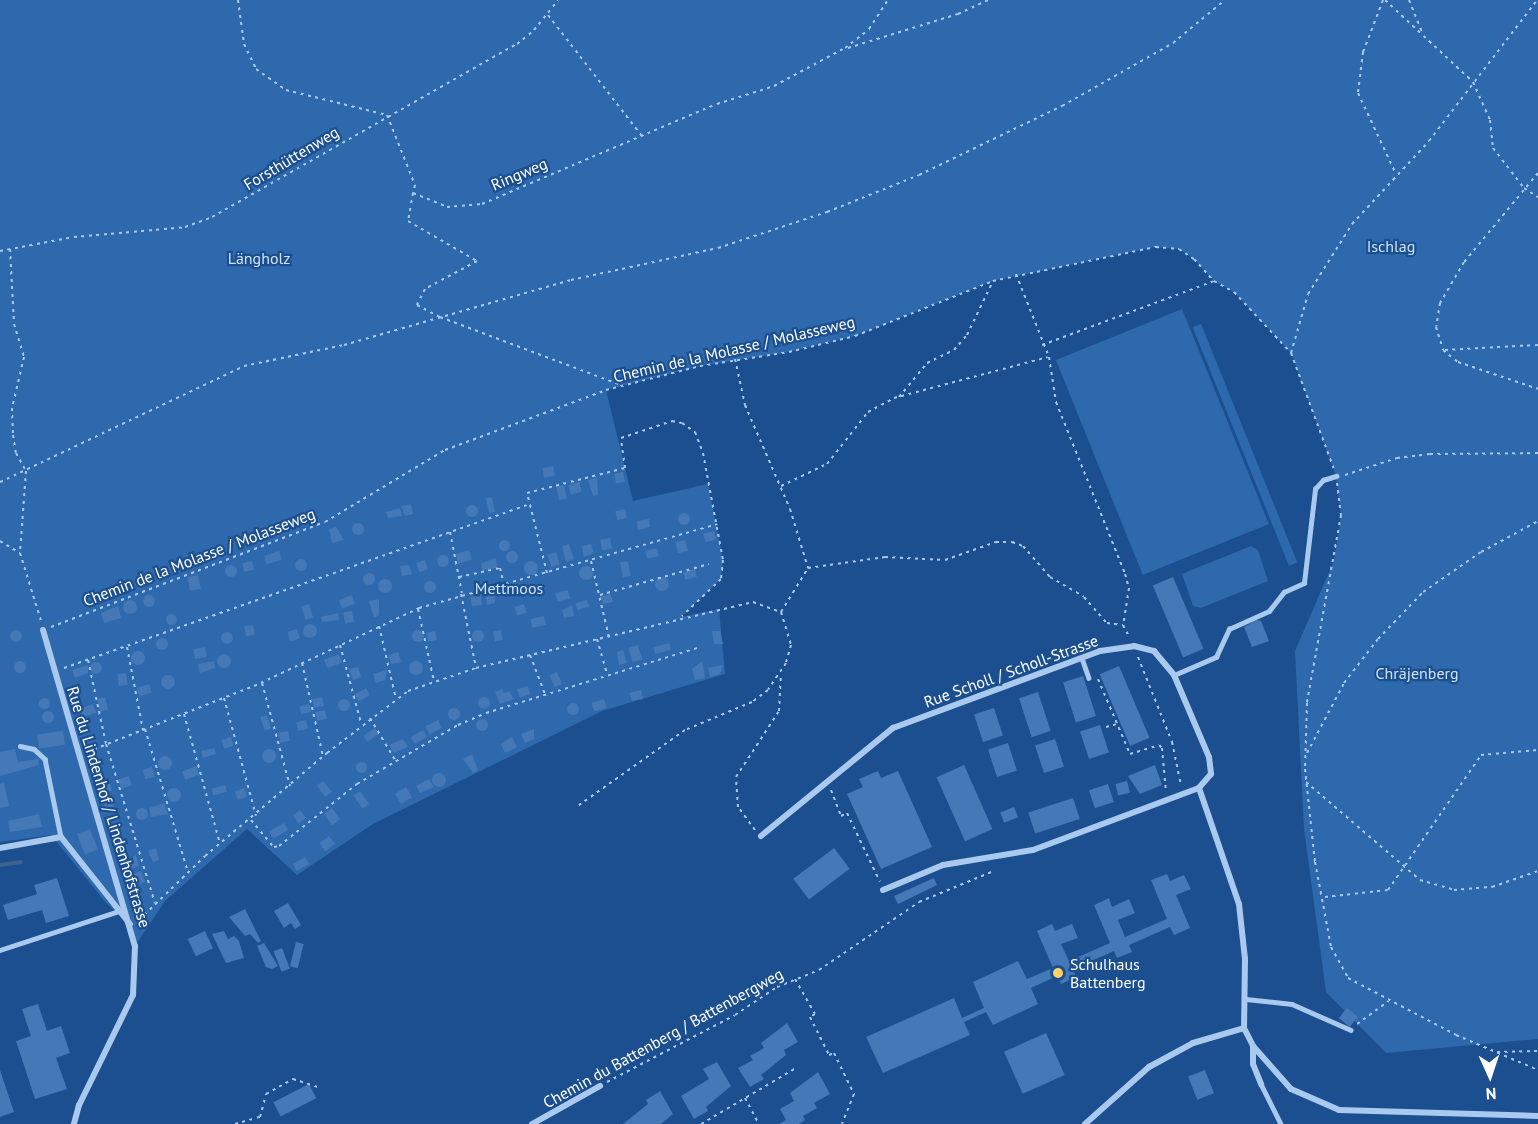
<!DOCTYPE html>
<html>
<head>
<meta charset="utf-8">
<style>
	body { margin:0 }
	#map { position:relative; width:1538px; height:1124px; overflow:hidden; background:#1b4f8f; font-family:"PT Sans",sans-serif }
	div>[style] { position:absolute }
	[style*='--x'] { left:calc(var(--x)*1px); top:calc(var(--y)*1px); width:calc(var(--w)*1px); rotate:calc(var(--a)*1deg) }
	.green>* { inset:0; background:#2e69ad; transform-origin:0 0 }
	.stream>* { height:4px; margin:-2px; padding:0 2px; transform-origin:2px; border-radius:2px; background:#3c6290 }
	.building>* { inset:0; background:#4478b7; transform-origin:0 0 }
	.round { border-radius:50% }
	.path>* { height:2px; margin-top:-1px; transform-origin:0; background:repeating-linear-gradient(90deg,#a9c9ee 0 3px,transparent 0 7.5px) }
	.lane>* { height:4.5px; margin:-2.25px; padding:0 2.25px; transform-origin:2.25px; border-radius:2.25px; background:#a9c9ee }
	.street>* { height:6px; margin:-3px; padding:0 3px; transform-origin:3px; border-radius:3px; background:#a9c9ee }
	.dots>* { width:16px; height:16px; translate:-50% -50%; box-sizing:border-box; border:3px solid #1b4f8f; border-radius:50% }
	span { translate:-50% -50%; white-space:nowrap; text-align:center; line-height:1.15; -webkit-text-stroke:4.5px #1b4f8f; paint-order:stroke }
	.street-label { font-size:16px; color:#fff }
	.park-label { font-size:16px; color:#cfe3fa }
	.poi-label { font-size:16px; color:#fff }
	.left { translate:0 -50%; text-align:left }
	.north { position:absolute; left:1460px; top:1046px; width:60px; height:60px; -webkit-text-stroke:4px #1b4f8f; paint-order:stroke; rotate:177deg; font-size:16px; font-weight:700; line-height:24px; text-align:center; color:#fff }
	.north::after { content:''; display:block; margin:auto; width:21px; height:27px; background:#fff; clip-path:polygon(50% 0,100% 100%,50% 72%,0 100%) }
</style>
</head>
<body>
<div id="map">
	<div class="green">
		<i style="clip-path:polygon(0 0,1538px 0,1538px 1039px,1386px 1053px,1326px 992px,1304px 829px,1295px 651px,1334px 561px,1341px 515px,1336px 476px,1291px 353px,1234px 292px,1214px 281px,1194px 259px,1179px 249px,1155px 247px,993px 281px,855px 336px,789px 352px,700px 366px,606px 390px,633px 501px,708px 484px,723px 560px,721px 579px,681px 617px,719px 609px,725px 674px,602px 711px,373px 824px,297px 875px,247px 829px,165px 901px,135px 946px,132px 927px,106px 903px,51px 835px,0 842px)"></i>
		<i style="left:1182px;top:309px;width:232px;height:136px;rotate:68deg"></i>
		<i style="left:1201px;top:324px;width:257px;height:9px;rotate:68deg"></i>
		<i style="clip-path:polygon(1251px 546px,1258px 550px,1268px 581px,1201px 608px,1193px 606px,1182px 574px)"></i>
	</div>
	<div class="stream">
		<i style="--x:0;--y:865;--w:21;--a:-8"></i>
	</div>
	<div class="building">
		<i style="left:553px;top:466px;width:10px;height:11px;rotate:79deg"></i>
		<i style="left:623px;top:472px;width:10px;height:9px;rotate:79deg"></i>
		<i style="clip-path:polygon(597px 478px,598px 495px,593px 496px,588px 480px)"></i>
		<i style="left:579px;top:482px;width:10px;height:11px;rotate:73deg"></i>
		<i style="left:564px;top:485px;width:14px;height:8px;rotate:78deg"></i>
		<i style="left:492px;top:497px;width:15px;height:6px;rotate:79deg"></i>
		<i style="clip-path:polygon(411px 504px,413px 514px,405px 516px,401px 506px)"></i>
		<i class="round" style="left:466px;top:505px;width:12px;height:12px"></i>
		<i style="clip-path:polygon(400px 508px,402px 516px,388px 518px,386px 512px)"></i>
		<i style="left:625px;top:509px;width:9px;height:10px;rotate:77deg"></i>
		<i class="round" style="left:678px;top:513px;width:12px;height:12px"></i>
		<i style="clip-path:polygon(649px 519px,650px 527px,638px 530px,637px 521px)"></i>
		<i class="round" style="left:352px;top:523px;width:12px;height:12px"></i>
		<i style="clip-path:polygon(336px 527px,344px 540px,332px 543px,329px 529px)"></i>
		<i style="left:714px;top:531px;width:9px;height:11px;rotate:77deg"></i>
		<i style="left:610px;top:538px;width:11px;height:10px;rotate:80deg"></i>
		<i class="round" style="left:498.5px;top:539.5px;width:11px;height:11px"></i>
		<i style="left:685px;top:540px;width:11px;height:10px;rotate:75deg"></i>
		<i style="clip-path:polygon(569px 544px,574px 559px,566px 562px,562px 546px)"></i>
		<i style="clip-path:polygon(591px 544px,594px 553px,584px 557px,582px 546px)"></i>
		<i style="left:657px;top:548px;width:8px;height:12px;rotate:76deg"></i>
		<i style="left:469px;top:550px;width:10px;height:14px;rotate:73deg"></i>
		<i style="left:279px;top:551px;width:9px;height:16px;rotate:72deg"></i>
		<i class="round" style="left:506px;top:551px;width:12px;height:12px"></i>
		<i style="left:556px;top:552px;width:13px;height:9px;rotate:72deg"></i>
		<i class="round" style="left:437px;top:555px;width:12px;height:12px"></i>
		<i style="clip-path:polygon(496px 558px,497px 568px,482px 570px,481px 563px)"></i>
		<i class="round" style="left:295px;top:559px;width:12px;height:12px"></i>
		<i style="left:425px;top:560px;width:10px;height:9px;rotate:73deg"></i>
		<i style="left:252px;top:561px;width:9px;height:10px;rotate:77deg"></i>
		<i style="left:628px;top:561px;width:15px;height:8px;rotate:79deg"></i>
		<i class="round" style="left:524px;top:561px;width:14px;height:14px"></i>
		<i style="clip-path:polygon(409px 565px,412px 574px,402px 576px,400px 566px)"></i>
		<i class="round" style="left:225px;top:565px;width:12px;height:12px"></i>
		<i class="round" style="left:579px;top:566px;width:14px;height:14px"></i>
		<i style="left:695px;top:569px;width:8px;height:12px;rotate:76deg"></i>
		<i class="round" style="left:363px;top:573px;width:12px;height:12px"></i>
		<i style="left:198px;top:575px;width:14px;height:11px;rotate:78deg"></i>
		<i class="round" style="left:655px;top:577px;width:14px;height:14px"></i>
		<i style="left:1173px;top:577px;width:78px;height:22px;rotate:67deg"></i>
		<i class="round" style="left:378px;top:579px;width:14px;height:14px"></i>
		<i class="round" style="left:424px;top:581px;width:12px;height:12px"></i>
		<i style="left:568px;top:590px;width:9px;height:13px;rotate:77deg"></i>
		<i style="clip-path:polygon(495px 592px,495px 603px,487px 605px,485px 593px)"></i>
		<i style="left:611px;top:594px;width:8px;height:10px;rotate:76deg"></i>
		<i class="round" style="left:143px;top:595px;width:12px;height:12px"></i>
		<i style="left:352px;top:595px;width:9px;height:14px;rotate:69deg"></i>
		<i style="clip-path:polygon(481px 595px,482px 605px,472px 606px,470px 597px)"></i>
		<i style="clip-path:polygon(379px 599px,379px 615px,374px 618px,369px 601px)"></i>
		<i style="left:587px;top:600px;width:7px;height:12px;rotate:74deg"></i>
		<i class="round" style="left:123px;top:600px;width:14px;height:14px"></i>
		<i style="left:309px;top:604px;width:14px;height:8px;rotate:73deg"></i>
		<i style="left:524px;top:604px;width:9px;height:10px;rotate:72deg"></i>
		<i style="clip-path:polygon(572px 605px,574px 616px,564px 618px,562px 610px)"></i>
		<i style="clip-path:polygon(118px 606px,121px 618px,104px 623px,101px 613px)"></i>
		<i style="left:352px;top:611px;width:11px;height:9px;rotate:80deg"></i>
		<i style="clip-path:polygon(338px 613px,339px 620px,322px 622px,321px 617px)"></i>
		<i class="round" style="left:165.5px;top:613.5px;width:11px;height:11px"></i>
		<i style="left:544px;top:616px;width:9px;height:14px;rotate:77deg"></i>
		<i style="clip-path:polygon(1256px 620px,1261px 621px,1269px 641px,1252px 647px,1244px 627px)"></i>
		<i class="round" style="left:303px;top:624px;width:14px;height:14px"></i>
		<i style="left:253px;top:625px;width:10px;height:9px;rotate:79deg"></i>
		<i style="left:297px;top:629px;width:10px;height:10px;rotate:73deg"></i>
		<i class="round" style="left:10px;top:630px;width:12px;height:12px"></i>
		<i class="round" style="left:412px;top:630px;width:12px;height:12px"></i>
		<i class="round" style="left:472px;top:630px;width:12px;height:12px"></i>
		<i style="left:501px;top:630px;width:10px;height:8px;rotate:79deg"></i>
		<i style="left:435px;top:631px;width:9px;height:9px;rotate:77deg"></i>
		<i style="clip-path:polygon(712px 631px,720px 631px,723px 644px,714px 644px)"></i>
		<i class="round" style="left:221px;top:632px;width:12px;height:12px"></i>
		<i class="round" style="left:156px;top:638px;width:12px;height:12px"></i>
		<i style="left:669px;top:643px;width:7px;height:16px;rotate:74deg"></i>
		<i style="left:638px;top:645px;width:15px;height:10px;rotate:74deg"></i>
		<i style="left:205px;top:647px;width:10px;height:12px;rotate:79deg"></i>
		<i style="clip-path:polygon(623px 650px,627px 663px,619px 665px,617px 652px)"></i>
		<i class="round" style="left:131px;top:651px;width:14px;height:14px"></i>
		<i style="clip-path:polygon(398px 652px,401px 662px,391px 664px,389px 655px)"></i>
		<i class="round" style="left:217px;top:654px;width:14px;height:14px"></i>
		<i style="left:339px;top:654px;width:9px;height:16px;rotate:69deg"></i>
		<i class="round" style="left:14px;top:661px;width:12px;height:12px"></i>
		<i style="clip-path:polygon(214px 661px,215px 668px,200px 673px,198px 664px)"></i>
		<i style="clip-path:polygon(702px 661px,705px 678px,695px 680px,692px 669px)"></i>
		<i class="round" style="left:409px;top:661px;width:14px;height:14px"></i>
		<i class="round" style="left:90px;top:662px;width:12px;height:12px"></i>
		<i style="clip-path:polygon(88px 665px,88px 673px,75px 678px,72px 670px)"></i>
		<i style="clip-path:polygon(723px 665px,720px 674px,710px 677px,708px 668px)"></i>
		<i style="left:1119px;top:666px;width:78px;height:21px;rotate:67deg"></i>
		<i style="clip-path:polygon(358px 667px,361px 677px,353px 680px,349px 669px)"></i>
		<i style="clip-path:polygon(387px 670px,385px 680px,376px 683px,373px 674px)"></i>
		<i style="left:557px;top:672px;width:13px;height:8px;rotate:67deg"></i>
		<i style="left:126px;top:673px;width:12px;height:9px;rotate:81deg"></i>
		<i class="round" style="left:161px;top:675px;width:14px;height:14px"></i>
		<i style="left:1083px;top:676px;width:42px;height:21px;rotate:72deg"></i>
		<i style="left:149px;top:684px;width:9px;height:13px;rotate:72deg"></i>
		<i style="clip-path:polygon(528px 686px,530px 694px,520px 698px,517px 689px)"></i>
		<i style="left:366px;top:688px;width:8px;height:13px;rotate:60deg"></i>
		<i style="clip-path:polygon(502px 689px,504px 693px,509px 691px,514px 699px,500px 704px,495px 692px)"></i>
		<i style="clip-path:polygon(641px 690px,643px 699px,632px 701px,629px 693px)"></i>
		<i style="left:1038px;top:692px;width:41px;height:20px;rotate:72deg"></i>
		<i class="round" style="left:478px;top:697px;width:12px;height:12px"></i>
		<i style="left:105px;top:697px;width:13px;height:8px;rotate:77deg"></i>
		<i style="left:322px;top:697px;width:9px;height:10px;rotate:77deg"></i>
		<i class="round" style="left:38.5px;top:697.5px;width:11px;height:11px"></i>
		<i style="left:604px;top:699px;width:9px;height:13px;rotate:72deg"></i>
		<i class="round" style="left:338px;top:699px;width:12px;height:12px"></i>
		<i class="round" style="left:567px;top:703px;width:12px;height:12px"></i>
		<i style="left:93px;top:704px;width:9px;height:14px;rotate:69deg"></i>
		<i style="left:309px;top:704px;width:8px;height:10px;rotate:76deg"></i>
		<i class="round" style="left:448px;top:708px;width:12px;height:12px"></i>
		<i style="left:994px;top:708px;width:29px;height:21px;rotate:72deg"></i>
		<i style="left:325px;top:710px;width:9px;height:10px;rotate:77deg"></i>
		<i class="round" style="left:42px;top:711px;width:12px;height:12px"></i>
		<i style="left:267px;top:715px;width:14px;height:7px;rotate:73deg"></i>
		<i class="round" style="left:476px;top:719px;width:12px;height:12px"></i>
		<i style="left:306px;top:720px;width:9px;height:10px;rotate:77deg"></i>
		<i style="left:438px;top:720px;width:9px;height:14px;rotate:63deg"></i>
		<i style="left:1100px;top:725px;width:29px;height:21px;rotate:72deg"></i>
		<i style="left:375px;top:728px;width:7px;height:14px;rotate:56deg"></i>
		<i style="clip-path:polygon(534px 729px,534px 739px,525px 743px,521px 734px)"></i>
		<i style="left:423px;top:730px;width:8px;height:14px;rotate:60deg"></i>
		<i style="left:63px;top:731px;width:14px;height:26px;rotate:82deg"></i>
		<i style="left:288px;top:731px;width:10px;height:10px;rotate:79deg"></i>
		<i style="left:231px;top:737px;width:9px;height:10px;rotate:72deg"></i>
		<i style="clip-path:polygon(512px 737px,517px 747px,505px 753px,501px 744px)"></i>
		<i style="clip-path:polygon(403px 739px,408px 747px,394px 753px,389px 745px)"></i>
		<i style="left:1055px;top:739px;width:29px;height:21px;rotate:72deg"></i>
		<i style="left:1008px;top:743px;width:29px;height:21px;rotate:72deg"></i>
		<i style="clip-path:polygon(214px 748px,216px 754px,203px 758px,201px 751px)"></i>
		<i style="clip-path:polygon(15px 749px,18px 762px,38px 759px,39px 765px,0 776px,0 752px)"></i>
		<i class="round" style="left:262px;top:749px;width:14px;height:14px"></i>
		<i style="clip-path:polygon(472px 754px,478px 770px,473px 773px,463px 759px)"></i>
		<i class="round" style="left:158px;top:756px;width:14px;height:14px"></i>
		<i class="round" style="left:355.5px;top:761.5px;width:11px;height:11px"></i>
		<i style="left:964px;top:765px;width:70px;height:30px;rotate:66deg"></i>
		<i style="clip-path:polygon(1155px 765px,1162px 785px,1140px 794px,1128px 776px)"></i>
		<i style="left:196px;top:766px;width:9px;height:15px;rotate:69deg"></i>
		<i style="clip-path:polygon(152px 767px,155px 777px,145px 779px,143px 770px)"></i>
		<i style="clip-path:polygon(878px 771px,881px 778px,898px 771px,932px 847px,881px 869px,847px 794px,863px 787px,859px 779px)"></i>
		<i class="round" style="left:432px;top:773px;width:14px;height:14px"></i>
		<i style="left:129px;top:776px;width:10px;height:11px;rotate:73deg"></i>
		<i style="clip-path:polygon(429px 779px,434px 787px,420px 793px,416px 786px)"></i>
		<i style="clip-path:polygon(323px 781px,332px 792px,325px 797px,317px 785px)"></i>
		<i style="left:1127px;top:781px;width:12px;height:12px;rotate:76deg"></i>
		<i style="left:110px;top:782px;width:9px;height:13px;rotate:77deg"></i>
		<i style="clip-path:polygon(4px 783px,9px 806px,0 808px,0 784px)"></i>
		<i style="left:1108px;top:784px;width:19px;height:20px;rotate:72deg"></i>
		<i style="left:225px;top:785px;width:7px;height:14px;rotate:74deg"></i>
		<i style="left:406px;top:787px;width:12px;height:13px;rotate:59deg"></i>
		<i style="left:244px;top:788px;width:9px;height:10px;rotate:69deg"></i>
		<i class="round" style="left:167px;top:788px;width:14px;height:14px"></i>
		<i style="left:360px;top:791px;width:16px;height:8px;rotate:55deg"></i>
		<i style="clip-path:polygon(111px 796px,114px 807px,105px 810px,103px 798px)"></i>
		<i style="left:1073px;top:798px;width:22px;height:47px;rotate:72deg"></i>
		<i style="clip-path:polygon(164px 803px,168px 814px,151px 817px,149px 808px)"></i>
		<i style="left:1014px;top:807px;width:11px;height:15px;rotate:68deg"></i>
		<i class="round" style="left:136px;top:808px;width:12px;height:12px"></i>
		<i style="left:332px;top:808px;width:14px;height:10px;rotate:54deg"></i>
		<i style="left:300px;top:810px;width:10px;height:9px;rotate:53deg"></i>
		<i style="clip-path:polygon(39px 814px,42px 827px,10px 832px,8px 821px)"></i>
		<i style="left:284px;top:823px;width:8px;height:17px;rotate:60deg"></i>
		<i style="left:90px;top:829px;width:22px;height:14px;rotate:69deg"></i>
		<i style="left:329px;top:836px;width:10px;height:12px;rotate:53deg"></i>
		<i style="clip-path:polygon(156px 848px,159px 860px,153px 862px,148px 851px)"></i>
		<i style="left:834px;top:848px;width:26px;height:51px;rotate:53deg"></i>
		<i style="clip-path:polygon(136px 855px,139px 866px,126px 871px,124px 862px)"></i>
		<i style="left:305px;top:857px;width:8px;height:14px;rotate:60deg"></i>
		<i style="clip-path:polygon(141px 871px,145px 882px,138px 884px,133px 874px)"></i>
		<i style="clip-path:polygon(1167px 874px,1170px 881px,1184px 875px,1191px 889px,1176px 895px,1190px 928px,1174px 935px,1170px 927px,1129px 945px,1132px 952px,1117px 958px,1114px 951px,1073px 969px,1076px 977px,1061px 984px,1057px 976px,1031px 988px,1038px 1004px,993px 1025px,986px 1012px,964px 1022px,970px 1035px,883px 1073px,866px 1037px,954px 998px,962px 1018px,984px 1008px,973px 982px,1018px 961px,1027px 979px,1053px 968px,1037px 931px,1052px 924px,1055px 931px,1072px 924px,1078px 938px,1061px 944px,1069px 961px,1110px 943px,1094px 905px,1109px 898px,1112px 907px,1129px 899px,1135px 913px,1118px 920px,1125px 937px,1167px 919px,1151px 880px)"></i>
		<i style="clip-path:polygon(57px 878px,69px 916px,46px 923px,42px 910px,8px 920px,3px 905px,37px 894px,34px 885px)"></i>
		<i style="clip-path:polygon(934px 878px,937px 885px,898px 904px,894px 896px)"></i>
		<i style="clip-path:polygon(288px 903px,301px 925px,295px 929px,291px 923px,284px 928px,274px 911px)"></i>
		<i style="clip-path:polygon(245px 909px,261px 941px,258px 943px,250px 934px,245px 936px,229px 917px)"></i>
		<i style="left:205px;top:931px;width:19px;height:19px;rotate:65deg"></i>
		<i style="clip-path:polygon(224px 931px,228px 939px,234px 936px,239px 941px,244px 958px,226px 963px,212px 934px)"></i>
		<i style="left:296px;top:942px;width:8px;height:25px;rotate:14deg"></i>
		<i style="clip-path:polygon(264px 943px,278px 966px,272px 969px,266px 967px,257px 946px)"></i>
		<i style="left:282px;top:948px;width:22px;height:9px;rotate:69deg"></i>
		<i style="clip-path:polygon(38px 1004px,47px 1031px,61px 1026px,70px 1053px,56px 1058px,67px 1089px,35px 1099px,16px 1041px,31px 1036px,22px 1009px)"></i>
		<i style="left:1347px;top:1008px;width:14px;height:13px;rotate:39deg"></i>
		<i style="clip-path:polygon(787px 1023px,798px 1042px,784px 1050px,786px 1055px,761px 1075px,764px 1079px,750px 1087px,738px 1068px,753px 1060px,750px 1056px,764px 1048px,761px 1043px)"></i>
		<i style="left:1046px;top:1033px;width:46px;height:46px;rotate:66deg"></i>
		<i style="clip-path:polygon(717px 1062px,731px 1086px,706px 1107px,708px 1111px,694px 1119px,681px 1096px,709px 1079px,703px 1069px)"></i>
		<i style="clip-path:polygon(0 1070px,14px 1112px,0 1117px)"></i>
		<i style="left:1205px;top:1070px;width:25px;height:18px;rotate:69deg"></i>
		<i style="clip-path:polygon(818px 1072px,830px 1094px,814px 1103px,817px 1108px,803px 1116px,805px 1120px,799px 1124px,779px 1124px,786px 1120px,780px 1109px,794px 1101px,790px 1093px)"></i>
		<i style="left:309px;top:1084px;width:16px;height:40px;rotate:63deg"></i>
		<i style="clip-path:polygon(660px 1091px,673px 1114px,661px 1124px,623px 1124px,648px 1104px,646px 1100px)"></i>
	</div>
	<div class="path">
		<i style="--x:238;--y:0;--w:44;--a:82.2"></i>
		<i style="--x:244;--y:44;--w:28;--a:64"></i>
		<i style="--x:256;--y:69;--w:37;--a:35"></i>
		<i style="--x:286;--y:90;--w:104;--a:13.9"></i>
		<i style="--x:387;--y:115;--w:75;--a:68.2"></i>
		<i style="--x:415;--y:185;--w:8;--a:104"></i>
		<i style="--x:413;--y:193;--w:37;--a:22"></i>
		<i style="--x:447;--y:207;--w:35;--a:-5"></i>
		<i style="--x:482;--y:204;--w:255;--a:-23.1"></i>
		<i style="--x:717;--y:104;--w:60;--a:-17.5"></i>
		<i style="--x:774;--y:86;--w:81;--a:-28.2"></i>
		<i style="--x:845;--y:48;--w:31;--a:-38"></i>
		<i style="--x:869;--y:29;--w:35;--a:-57"></i>
		<i style="--x:1383;--y:0;--w:56;--a:111"></i>
		<i style="--x:1363;--y:52;--w:41;--a:97"></i>
		<i style="--x:1358;--y:93;--w:89;--a:64.9"></i>
		<i style="--x:1385;--y:0;--w:120;--a:43"></i>
		<i style="--x:1473;--y:82;--w:42;--a:65.9"></i>
		<i style="--x:1490;--y:120;--w:28;--a:84"></i>
		<i style="--x:1493;--y:148;--w:51;--a:52.2"></i>
		<i style="--x:1524;--y:188;--w:17;--a:33"></i>
		<i style="--x:1409;--y:0;--w:35;--a:68"></i>
		<i style="--x:548;--y:15;--w:153;--a:52.2"></i>
		<i style="--x:848;--y:48;--w:115;--a:-17.2"></i>
		<i style="--x:958;--y:14;--w:33;--a:-25"></i>
		<i style="--x:1538;--y:173;--w:116;--a:129.7"></i>
		<i style="--x:1464;--y:262;--w:48;--a:120.3"></i>
		<i style="--x:1440;--y:303;--w:24;--a:99"></i>
		<i style="--x:1436;--y:327;--w:24;--a:73"></i>
		<i style="--x:1443;--y:350;--w:19;--a:39"></i>
		<i style="--x:1458;--y:362;--w:84;--a:18.6"></i>
		<i style="--x:413;--y:193;--w:28;--a:100"></i>
		<i style="--x:408;--y:221;--w:80;--a:30.1"></i>
		<i style="--x:477;--y:261;--w:59;--a:151.7"></i>
		<i style="--x:425;--y:289;--w:18;--a:117"></i>
		<i style="--x:417;--y:305;--w:26;--a:28"></i>
		<i style="--x:440;--y:317;--w:193;--a:20.6"></i>
		<i style="--x:10;--y:249;--w:75;--a:86.9"></i>
		<i style="--x:14;--y:324;--w:34;--a:73"></i>
		<i style="--x:24;--y:357;--w:52;--a:103.2"></i>
		<i style="--x:12;--y:408;--w:27;--a:88"></i>
		<i style="--x:13;--y:435;--w:18;--a:81"></i>
		<i style="--x:16;--y:453;--w:21;--a:61"></i>
		<i style="--x:0;--y:251;--w:75;--a:-10.7"></i>
		<i style="--x:74;--y:237;--w:111;--a:-5.1"></i>
		<i style="--x:185;--y:227;--w:29;--a:-20"></i>
		<i style="--x:212;--y:217;--w:351;--a:-29.6"></i>
		<i style="--x:517;--y:44;--w:22;--a:-39"></i>
		<i style="--x:534;--y:30;--w:38;--a:-51"></i>
		<i style="--x:1016;--y:274;--w:89;--a:68.3"></i>
		<i style="--x:1049;--y:357;--w:46;--a:81.2"></i>
		<i style="--x:1056;--y:402;--w:185;--a:68.1"></i>
		<i style="--x:1125;--y:574;--w:15;--a:74"></i>
		<i style="--x:1129;--y:588;--w:37;--a:99"></i>
		<i style="--x:1123;--y:625;--w:15;--a:62"></i>
		<i style="--x:1042;--y:345;--w:184;--a:-20.4"></i>
		<i style="--x:1445;--y:350;--w:93;--a:-3.1"></i>
		<i style="--x:1291;--y:353;--w:61;--a:-73.9"></i>
		<i style="--x:1308;--y:294;--w:83;--a:-57.8"></i>
		<i style="--x:1352;--y:224;--w:113;--a:-47.1"></i>
		<i style="--x:1429;--y:141;--w:178;--a:-52.5"></i>
		<i style="--x:735;--y:359;--w:47;--a:77.7"></i>
		<i style="--x:745;--y:405;--w:113;--a:66.6"></i>
		<i style="--x:790;--y:509;--w:62;--a:73"></i>
		<i style="--x:899;--y:397;--w:44;--a:-50.5"></i>
		<i style="--x:927;--y:363;--w:30;--a:-26"></i>
		<i style="--x:954;--y:350;--w:20;--a:-49"></i>
		<i style="--x:967;--y:335;--w:60;--a:-64.3"></i>
		<i style="--x:26;--y:471;--w:82;--a:94.2"></i>
		<i style="--x:20;--y:553;--w:71;--a:72.8"></i>
		<i style="--x:1345;--y:475;--w:55;--a:-18.1"></i>
		<i style="--x:1397;--y:458;--w:33;--a:-7"></i>
		<i style="--x:1430;--y:454;--w:108;--a:-0.5"></i>
		<i style="--x:0;--y:482;--w:270;--a:-25.4"></i>
		<i style="--x:244;--y:366;--w:102;--a:-11.9"></i>
		<i style="--x:344;--y:345;--w:236;--a:-16"></i>
		<i style="--x:571;--y:280;--w:150;--a:-12.3"></i>
		<i style="--x:718;--y:248;--w:115;--a:-18.3"></i>
		<i style="--x:827;--y:212;--w:99;--a:-21.9"></i>
		<i style="--x:919;--y:175;--w:159;--a:-25.8"></i>
		<i style="--x:1062;--y:106;--w:128;--a:-29.6"></i>
		<i style="--x:1173;--y:43;--w:67;--a:-39.6"></i>
		<i style="--x:1337;--y:483;--w:32;--a:83"></i>
		<i style="--x:1341;--y:515;--w:191;--a:100.3"></i>
		<i style="--x:1307;--y:703;--w:66;--a:91.7"></i>
		<i style="--x:1305;--y:769;--w:94;--a:83.9"></i>
		<i style="--x:1315;--y:862;--w:86;--a:79.3"></i>
		<i style="--x:1331;--y:947;--w:35;--a:61"></i>
		<i style="--x:1348;--y:978;--w:122;--a:27.8"></i>
		<i style="--x:1456;--y:1035;--w:89;--a:23.1"></i>
		<i style="--x:781;--y:486;--w:51;--a:-25.6"></i>
		<i style="--x:827;--y:464;--w:66;--a:-51.7"></i>
		<i style="--x:868;--y:412;--w:30;--a:-28"></i>
		<i style="--x:894;--y:398;--w:159;--a:-14.9"></i>
		<i style="--x:450;--y:532;--w:62;--a:78.9"></i>
		<i style="--x:0;--y:541;--w:23;--a:31"></i>
		<i style="--x:591;--y:561;--w:78;--a:76.7"></i>
		<i style="--x:547;--y:573;--w:82;--a:-104"></i>
		<i style="--x:527;--y:493;--w:101;--a:-14.3"></i>
		<i style="--x:625;--y:468;--w:30;--a:-98"></i>
		<i style="--x:621;--y:438;--w:54;--a:-18.4"></i>
		<i style="--x:672;--y:421;--w:10;--a:11"></i>
		<i style="--x:682;--y:423;--w:16;--a:35"></i>
		<i style="--x:695;--y:432;--w:22;--a:69"></i>
		<i style="--x:703;--y:453;--w:109;--a:79.4"></i>
		<i style="--x:723;--y:560;--w:19;--a:96"></i>
		<i style="--x:721;--y:579;--w:54;--a:136.5"></i>
		<i style="--x:459;--y:577;--w:42;--a:-12.4"></i>
		<i style="--x:500;--y:568;--w:17;--a:77"></i>
		<i style="--x:461;--y:594;--w:76;--a:78.5"></i>
		<i style="--x:600;--y:595;--w:113;--a:-15.9"></i>
		<i style="--x:418;--y:609;--w:74;--a:77.5"></i>
		<i style="--x:781;--y:612;--w:52;--a:-58.5"></i>
		<i style="--x:808;--y:568;--w:78;--a:-8.1"></i>
		<i style="--x:885;--y:557;--w:60;--a:2.9"></i>
		<i style="--x:945;--y:560;--w:54;--a:-19.4"></i>
		<i style="--x:996;--y:542;--w:16;--a:0"></i>
		<i style="--x:1012;--y:542;--w:12;--a:20"></i>
		<i style="--x:1023;--y:546;--w:41;--a:48.9"></i>
		<i style="--x:1050;--y:577;--w:39;--a:30"></i>
		<i style="--x:1084;--y:597;--w:35;--a:49"></i>
		<i style="--x:1107;--y:623;--w:16;--a:7"></i>
		<i style="--x:379;--y:626;--w:75;--a:76.9"></i>
		<i style="--x:51;--y:627;--w:293;--a:-21"></i>
		<i style="--x:325;--y:522;--w:140;--a:-31"></i>
		<i style="--x:445;--y:450;--w:172;--a:-20.4"></i>
		<i style="--x:606;--y:390;--w:97;--a:-14.3"></i>
		<i style="--x:700;--y:366;--w:90;--a:-8.9"></i>
		<i style="--x:789;--y:352;--w:68;--a:-13.6"></i>
		<i style="--x:855;--y:336;--w:149;--a:-21.7"></i>
		<i style="--x:993;--y:281;--w:167;--a:-11.8"></i>
		<i style="--x:1156;--y:247;--w:23;--a:5"></i>
		<i style="--x:1179;--y:249;--w:18;--a:34"></i>
		<i style="--x:1194;--y:259;--w:30;--a:48"></i>
		<i style="--x:1214;--y:281;--w:23;--a:29"></i>
		<i style="--x:1234;--y:292;--w:83;--a:46.9"></i>
		<i style="--x:1291;--y:353;--w:124;--a:69.7"></i>
		<i style="--x:597;--y:639;--w:36;--a:74"></i>
		<i style="--x:340;--y:645;--w:81;--a:74.9"></i>
		<i style="--x:127;--y:647;--w:85;--a:79.1"></i>
		<i style="--x:530;--y:655;--w:42;--a:69"></i>
		<i style="--x:1138;--y:657;--w:92;--a:68.2"></i>
		<i style="--x:1172;--y:742;--w:44;--a:78.2"></i>
		<i style="--x:88;--y:660;--w:86;--a:77.9"></i>
		<i style="--x:106;--y:744;--w:166;--a:72.9"></i>
		<i style="--x:302;--y:663;--w:95;--a:77.3"></i>
		<i style="--x:64;--y:668;--w:492;--a:-19.4"></i>
		<i style="--x:1098;--y:679;--w:82;--a:66.9"></i>
		<i style="--x:1130;--y:754;--w:30;--a:-17"></i>
		<i style="--x:1159;--y:745;--w:4;--a:45"></i>
		<i style="--x:1162;--y:748;--w:44;--a:84.8"></i>
		<i style="--x:262;--y:683;--w:107;--a:74.8"></i>
		<i style="--x:224;--y:698;--w:122;--a:74.8"></i>
		<i style="--x:184;--y:714;--w:135;--a:74.5"></i>
		<i style="--x:370;--y:718;--w:49;--a:59.2"></i>
		<i style="--x:1106;--y:727;--w:11;--a:-15"></i>
		<i style="--x:145;--y:729;--w:149;--a:73.3"></i>
		<i style="--x:87;--y:752;--w:180;--a:-21.6"></i>
		<i style="--x:254;--y:686;--w:183;--a:-25.3"></i>
		<i style="--x:419;--y:608;--w:310;--a:-15.7"></i>
		<i style="--x:1307;--y:753;--w:79;--a:-62.1"></i>
		<i style="--x:1344;--y:683;--w:56;--a:-52.3"></i>
		<i style="--x:1378;--y:639;--w:65;--a:-46.2"></i>
		<i style="--x:1423;--y:592;--w:70;--a:-34.6"></i>
		<i style="--x:1481;--y:552;--w:65;--a:-28.5"></i>
		<i style="--x:1306;--y:782;--w:150;--a:40.7"></i>
		<i style="--x:1420;--y:880;--w:35;--a:16"></i>
		<i style="--x:1454;--y:890;--w:38;--a:-5"></i>
		<i style="--x:1492;--y:887;--w:49;--a:-19.2"></i>
		<i style="--x:831;--y:790;--w:28;--a:69"></i>
		<i style="--x:841;--y:816;--w:7;--a:-27"></i>
		<i style="--x:847;--y:813;--w:76;--a:64.4"></i>
		<i style="--x:251;--y:820;--w:35;--a:50"></i>
		<i style="--x:274;--y:847;--w:5;--a:-11"></i>
		<i style="--x:279;--y:846;--w:100;--a:-38.5"></i>
		<i style="--x:357;--y:784;--w:117;--a:-30.3"></i>
		<i style="--x:458;--y:725;--w:30;--a:-23"></i>
		<i style="--x:486;--y:713;--w:224;--a:-17.1"></i>
		<i style="--x:755;--y:830;--w:29;--a:-126"></i>
		<i style="--x:738;--y:807;--w:30;--a:-94"></i>
		<i style="--x:736;--y:777;--w:79;--a:-56.9"></i>
		<i style="--x:779;--y:711;--w:36;--a:-87"></i>
		<i style="--x:1325;--y:897;--w:63;--a:-6.3"></i>
		<i style="--x:1388;--y:890;--w:164;--a:-55.4"></i>
		<i style="--x:1481;--y:755;--w:57;--a:-5"></i>
		<i style="--x:139;--y:920;--w:92;--a:-44.1"></i>
		<i style="--x:205;--y:856;--w:160;--a:-40.2"></i>
		<i style="--x:327;--y:753;--w:102;--a:-37.4"></i>
		<i style="--x:408;--y:691;--w:72;--a:-18.7"></i>
		<i style="--x:476;--y:668;--w:285;--a:-13.4"></i>
		<i style="--x:753;--y:602;--w:30;--a:20"></i>
		<i style="--x:781;--y:612;--w:34;--a:73"></i>
		<i style="--x:791;--y:645;--w:19;--a:106"></i>
		<i style="--x:786;--y:663;--w:32;--a:124"></i>
		<i style="--x:768;--y:690;--w:20;--a:143"></i>
		<i style="--x:752;--y:702;--w:73;--a:157.3"></i>
		<i style="--x:685;--y:730;--w:130;--a:144.7"></i>
		<i style="--x:795;--y:979;--w:40;--a:60.3"></i>
		<i style="--x:815;--y:1014;--w:6;--a:149"></i>
		<i style="--x:810;--y:1017;--w:42;--a:63.4"></i>
		<i style="--x:829;--y:1055;--w:5;--a:-22"></i>
		<i style="--x:834;--y:1053;--w:46;--a:64"></i>
		<i style="--x:854;--y:1094;--w:32;--a:112"></i>
		<i style="--x:1357;--y:1024;--w:39;--a:-36"></i>
		<i style="--x:1497;--y:1052;--w:41;--a:-1.4"></i>
		<i style="--x:607;--y:1082;--w:144;--a:-27.6"></i>
		<i style="--x:735;--y:1015;--w:50;--a:-33.7"></i>
		<i style="--x:777;--y:987;--w:45;--a:-22"></i>
		<i style="--x:819;--y:970;--w:121;--a:-34.2"></i>
		<i style="--x:919;--y:902;--w:81;--a:-22.5"></i>
		<i style="--x:745;--y:1098;--w:30;--a:62"></i>
		<i style="--x:235;--y:1124;--w:26;--a:-16"></i>
		<i style="--x:260;--y:1117;--w:24;--a:-75"></i>
		<i style="--x:266;--y:1094;--w:31;--a:-29"></i>
		<i style="--x:293;--y:1079;--w:28;--a:18"></i>
		<i style="--x:701;--y:1124;--w:110;--a:-30.5"></i>
	</div>
	<div class="lane">
		<i style="--x:1082;--y:658;--w:21;--a:71"></i>
		<i style="--x:1174;--y:675;--w:46;--a:-23.2"></i>
		<i style="--x:1216;--y:657;--w:31;--a:-65"></i>
		<i style="--x:1229;--y:629;--w:44;--a:-24.2"></i>
		<i style="--x:1269;--y:611;--w:24;--a:-52"></i>
		<i style="--x:1284;--y:592;--w:22;--a:-24"></i>
		<i style="--x:1304;--y:583;--w:95;--a:-83.3"></i>
		<i style="--x:1315;--y:489;--w:12;--a:-48"></i>
		<i style="--x:1323;--y:480;--w:14;--a:-17"></i>
		<i style="--x:20;--y:746;--w:14;--a:12"></i>
		<i style="--x:34;--y:749;--w:15;--a:42"></i>
		<i style="--x:45;--y:759;--w:80;--a:78.4"></i>
		<i style="--x:0;--y:950;--w:125;--a:-18.1"></i>
		<i style="--x:1246;--y:999;--w:46;--a:6.2"></i>
		<i style="--x:1292;--y:1004;--w:64;--a:23.8"></i>
		<i style="--x:1261;--y:1084;--w:45;--a:63.4"></i>
	</div>
	<div class="street">
		<i style="--x:43;--y:630;--w:329;--a:73.8"></i>
		<i style="--x:135;--y:946;--w:49;--a:92.3"></i>
		<i style="--x:133;--y:995;--w:123;--a:116.1"></i>
		<i style="--x:79;--y:1105;--w:20;--a:105"></i>
		<i style="--x:761;--y:836;--w:171;--a:-39.3"></i>
		<i style="--x:893;--y:728;--w:221;--a:-20.4"></i>
		<i style="--x:1100;--y:651;--w:34;--a:-8"></i>
		<i style="--x:1134;--y:646;--w:21;--a:14"></i>
		<i style="--x:1154;--y:651;--w:31;--a:50"></i>
		<i style="--x:1174;--y:675;--w:89;--a:66.9"></i>
		<i style="--x:1209;--y:757;--w:17;--a:83"></i>
		<i style="--x:1211;--y:774;--w:18;--a:131"></i>
		<i style="--x:1199;--y:788;--w:123;--a:71"></i>
		<i style="--x:1239;--y:904;--w:55;--a:83.8"></i>
		<i style="--x:1245;--y:959;--w:69;--a:90.8"></i>
		<i style="--x:1244;--y:1028;--w:20;--a:63"></i>
		<i style="--x:1253;--y:1046;--w:57;--a:48.5"></i>
		<i style="--x:1291;--y:1089;--w:52;--a:23.6"></i>
		<i style="--x:1339;--y:1110;--w:199;--a:1.7"></i>
		<i style="--x:0;--y:848;--w:62;--a:-10.2"></i>
		<i style="--x:61;--y:837;--w:111;--a:51.6"></i>
		<i style="--x:883;--y:890;--w:65;--a:-22.6"></i>
		<i style="--x:943;--y:865;--w:91;--a:-9.5"></i>
		<i style="--x:1033;--y:850;--w:177;--a:-20.5"></i>
		<i style="--x:1253;--y:1047;--w:17;--a:90"></i>
		<i style="--x:1253;--y:1064;--w:22;--a:68"></i>
		<i style="--x:532;--y:1124;--w:78;--a:-29.2"></i>
		<i style="--x:1085;--y:1124;--w:86;--a:-41.7"></i>
		<i style="--x:1149;--y:1067;--w:50;--a:-28.6"></i>
		<i style="--x:1193;--y:1043;--w:53;--a:-16.4"></i>
	</div>
	<div class="dots">
		<i style="left:1058px;top:973px;background:#ffd166"></i>
	</div>
	<div class="street-label">
		<span style="left:291px;top:158px;rotate:-31deg">Forsthüttenweg</span>
		<span style="left:519px;top:174px;rotate:-23deg">Ringweg</span>
		<span style="left:734px;top:349px;rotate:-13deg">Chemin de la Molasse / Molasseweg</span>
		<span style="left:199px;top:557px;rotate:-21deg">Chemin de la Molasse / Molasseweg</span>
		<span style="left:1011px;top:671px;rotate:-20deg">Rue Scholl / Scholl-Strasse</span>
		<span style="left:109px;top:807px;rotate:73deg">Rue du Lindenhof / Lindenhofstrasse</span>
		<span style="left:663px;top:1038px;rotate:-29deg">Chemin du Battenberg / Battenbergweg</span>
	</div>
	<div class="park-label">
		<span style="left:1391px;top:246px">Ischlag</span>
		<span style="left:259px;top:258px">Längholz</span>
		<span style="left:509px;top:588px">Mettmoos</span>
		<span style="left:1417px;top:673px">Chräjenberg</span>
	</div>
	<div class="poi-label">
		<span class="left" style="left:1070px;top:973px">Schulhaus<br>Battenberg</span>
	</div>
	<div class="north">N</div>
</div>
</body>
</html>
